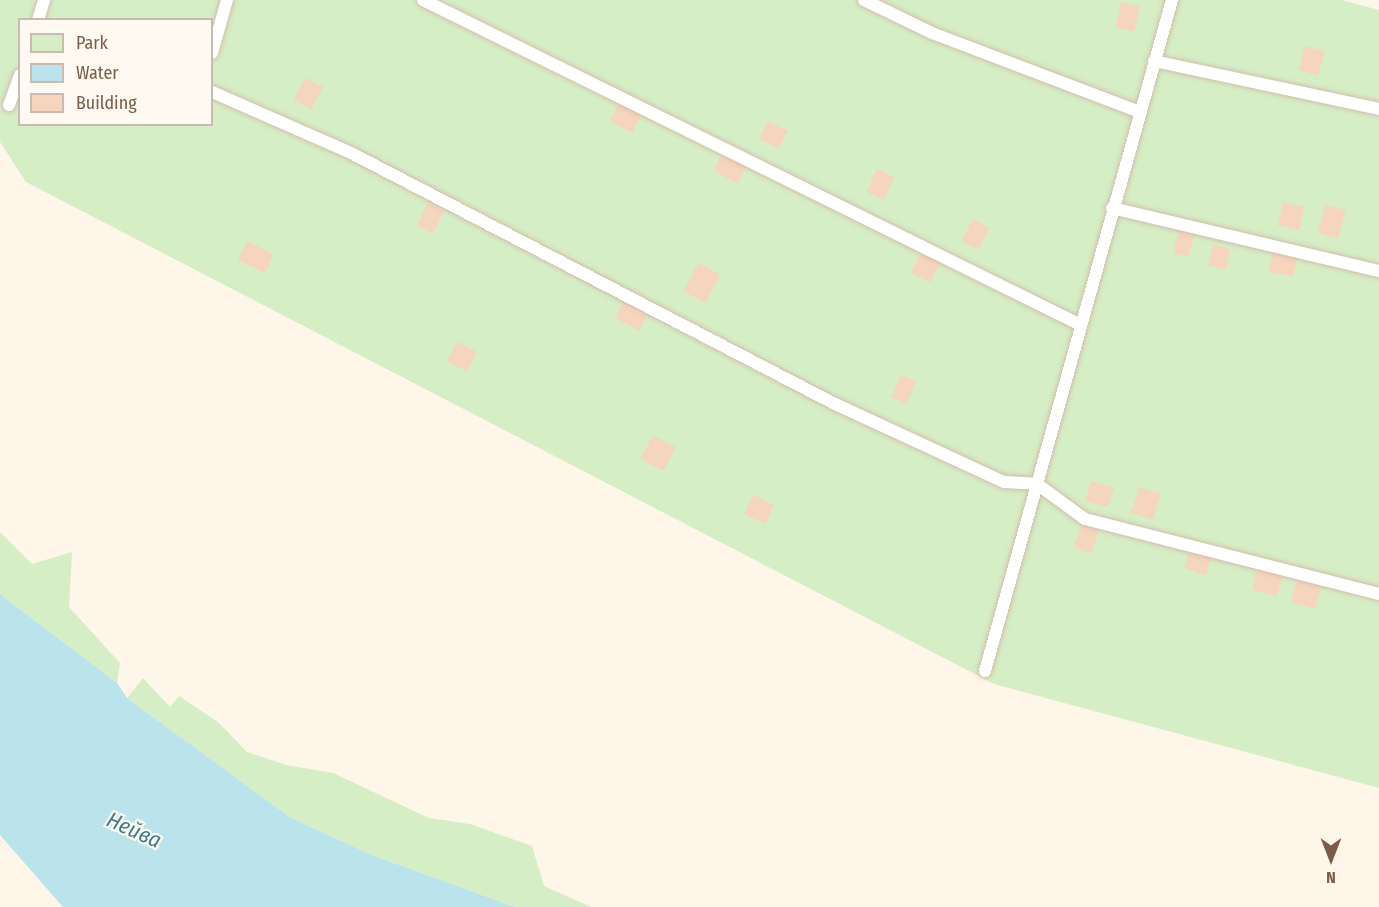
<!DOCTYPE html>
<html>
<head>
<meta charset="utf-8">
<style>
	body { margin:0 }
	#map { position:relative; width:1379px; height:907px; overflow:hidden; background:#fef6e9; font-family:"Fira Sans Condensed",sans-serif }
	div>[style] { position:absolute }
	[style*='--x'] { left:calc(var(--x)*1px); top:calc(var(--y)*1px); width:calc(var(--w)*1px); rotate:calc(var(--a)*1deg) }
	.green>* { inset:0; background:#d5eec5 }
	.water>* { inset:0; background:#bae3eb }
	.building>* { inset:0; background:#f6d5bd; transform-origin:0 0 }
	.roads { filter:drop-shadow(0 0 2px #d3beac) drop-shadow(0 0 2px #d3beac) }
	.service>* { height:12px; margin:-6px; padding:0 6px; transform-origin:6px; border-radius:6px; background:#fff }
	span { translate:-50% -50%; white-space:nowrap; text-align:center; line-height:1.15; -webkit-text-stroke:4.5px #fffaf1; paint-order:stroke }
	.water-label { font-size:22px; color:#3d7c8a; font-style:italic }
	.legend { position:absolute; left:18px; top:18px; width:195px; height:108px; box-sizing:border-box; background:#fffaf1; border:2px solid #cbbbae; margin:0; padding:8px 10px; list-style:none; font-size:18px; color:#7c5c49 }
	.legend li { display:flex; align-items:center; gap:12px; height:30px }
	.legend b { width:30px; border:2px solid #cbbbae }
	.north { position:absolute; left:1301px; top:829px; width:60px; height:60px; -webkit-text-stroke:4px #fffaf1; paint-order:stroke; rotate:180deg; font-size:16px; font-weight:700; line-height:24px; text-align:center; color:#7c5c49 }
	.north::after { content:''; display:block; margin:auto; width:21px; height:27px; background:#7c5c49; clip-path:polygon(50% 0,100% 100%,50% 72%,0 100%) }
</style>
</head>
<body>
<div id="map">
	<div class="green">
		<i style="clip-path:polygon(evenodd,0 0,1342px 0,1379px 10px,1379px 788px,994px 684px,26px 182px,0 142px,0 0,20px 20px,212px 20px,212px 124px,20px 124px,20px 20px)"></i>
		<i style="clip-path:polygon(0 532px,32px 564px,72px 552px,69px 607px,120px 663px,117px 683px,0 594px)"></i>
		<i style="clip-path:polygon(143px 678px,170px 707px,179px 696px,218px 722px,247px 752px,286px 765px,333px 773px,429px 818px,470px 824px,532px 846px,544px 886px,591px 907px,515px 907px,372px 855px,291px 818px,127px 698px)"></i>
	</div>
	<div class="water">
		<i style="clip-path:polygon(0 594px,117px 683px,127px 698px,291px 818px,372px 855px,515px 907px,63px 907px,0 835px)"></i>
	</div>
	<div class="building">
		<i style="left:1121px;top:2px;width:19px;height:26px;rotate:12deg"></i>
		<i style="left:1305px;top:46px;width:20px;height:25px;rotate:15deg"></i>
		<i style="left:305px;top:78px;width:20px;height:25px;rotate:27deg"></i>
		<i style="left:620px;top:101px;width:25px;height:23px;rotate:26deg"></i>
		<i style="left:768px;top:121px;width:22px;height:20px;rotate:27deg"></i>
		<i style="left:722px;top:154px;width:27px;height:19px;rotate:27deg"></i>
		<i style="left:877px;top:169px;width:19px;height:25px;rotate:25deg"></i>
		<i style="left:1283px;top:202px;width:22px;height:24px;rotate:13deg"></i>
		<i style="left:428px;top:203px;width:18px;height:25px;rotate:27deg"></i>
		<i style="left:1325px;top:205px;width:21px;height:29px;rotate:14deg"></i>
		<i style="left:973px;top:219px;width:19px;height:25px;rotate:28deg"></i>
		<i style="left:1180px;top:227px;width:16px;height:27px;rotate:15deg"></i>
		<i style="left:247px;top:241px;width:30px;height:21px;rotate:26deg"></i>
		<i style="left:1213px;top:245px;width:18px;height:21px;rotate:13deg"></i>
		<i style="left:922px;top:250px;width:22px;height:25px;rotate:27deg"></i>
		<i style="left:1273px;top:252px;width:25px;height:20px;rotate:12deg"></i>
		<i style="left:698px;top:263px;width:25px;height:32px;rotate:27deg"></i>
		<i style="left:624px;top:301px;width:27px;height:19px;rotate:28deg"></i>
		<i style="left:457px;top:342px;width:22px;height:22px;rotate:27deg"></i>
		<i style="left:900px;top:375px;width:17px;height:24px;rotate:21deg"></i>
		<i style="left:653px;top:435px;width:26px;height:27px;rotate:28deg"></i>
		<i style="left:1091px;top:481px;width:24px;height:20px;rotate:17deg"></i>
		<i style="left:1139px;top:487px;width:23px;height:27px;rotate:18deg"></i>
		<i style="left:753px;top:495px;width:23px;height:21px;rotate:25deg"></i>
		<i style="left:1081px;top:525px;width:19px;height:24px;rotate:18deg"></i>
		<i style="left:1190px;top:550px;width:23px;height:19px;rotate:18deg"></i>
		<i style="left:1258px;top:568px;width:26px;height:22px;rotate:16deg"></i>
		<i style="left:1297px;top:580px;width:25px;height:23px;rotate:16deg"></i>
	</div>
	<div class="roads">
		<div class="service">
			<i style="--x:423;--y:0;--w:734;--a:26.29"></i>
			<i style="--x:864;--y:0;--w:76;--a:25.9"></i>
			<i style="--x:932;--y:33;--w:222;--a:20.8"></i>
			<i style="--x:38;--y:20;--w:21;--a:-73"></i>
			<i style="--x:212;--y:53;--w:55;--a:-74.2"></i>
			<i style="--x:1154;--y:61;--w:230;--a:12"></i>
			<i style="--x:212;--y:92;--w:154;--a:23.7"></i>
			<i style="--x:353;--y:154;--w:541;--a:27.42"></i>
			<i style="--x:833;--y:403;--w:188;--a:24.8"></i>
			<i style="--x:1004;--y:482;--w:33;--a:3"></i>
			<i style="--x:1037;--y:484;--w:59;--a:36.1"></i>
			<i style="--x:1085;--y:519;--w:303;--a:14.3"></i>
			<i style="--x:9;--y:105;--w:32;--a:-70"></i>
			<i style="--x:1112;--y:208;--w:274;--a:13.3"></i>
			<i style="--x:985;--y:671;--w:697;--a:-74.43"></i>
		</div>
	</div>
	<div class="water-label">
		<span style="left:134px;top:830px;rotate:24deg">Нейва</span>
	</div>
	<ul class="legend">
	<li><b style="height:16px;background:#d5eec5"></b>Park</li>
	<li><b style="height:16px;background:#bae3eb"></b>Water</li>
	<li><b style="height:16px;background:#f6d5bd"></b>Building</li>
	</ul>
	<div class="north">N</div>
</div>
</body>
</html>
